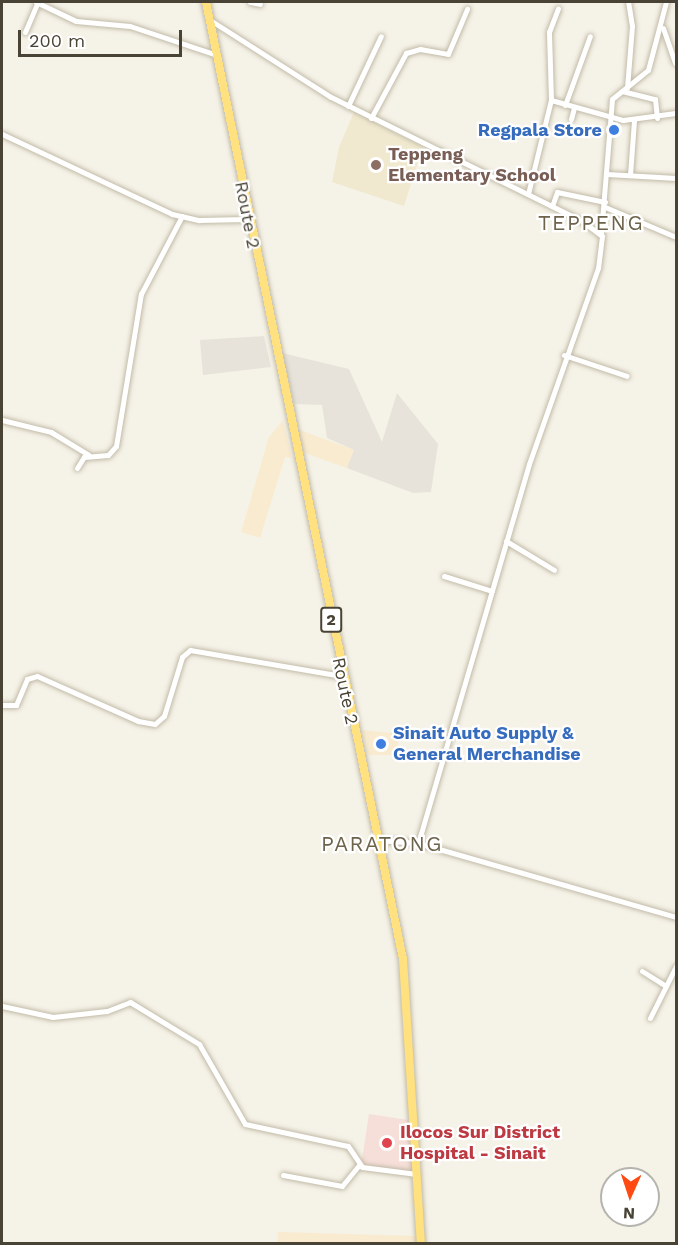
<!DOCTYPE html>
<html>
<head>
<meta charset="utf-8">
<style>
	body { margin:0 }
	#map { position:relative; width:678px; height:1245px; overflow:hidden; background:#f5f2e7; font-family:"Work Sans",sans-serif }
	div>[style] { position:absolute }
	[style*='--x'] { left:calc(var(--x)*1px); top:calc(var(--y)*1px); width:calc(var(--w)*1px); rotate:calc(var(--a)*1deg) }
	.commercial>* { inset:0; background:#f9ebcf }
	.industrial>* { inset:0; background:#e7e3db }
	.education>* { inset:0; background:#f0e9cf }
	.medical>* { inset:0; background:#f7dfd9 }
	.roads { filter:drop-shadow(0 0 2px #c2bba8) drop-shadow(0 0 2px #c2bba8) }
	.minor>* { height:5px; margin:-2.5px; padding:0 2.5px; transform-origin:2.5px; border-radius:2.5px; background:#fff }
	.trunk>* { height:8px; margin:-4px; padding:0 4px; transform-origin:4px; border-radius:4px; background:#ffe17f }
	.dots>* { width:16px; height:16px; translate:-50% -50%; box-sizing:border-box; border:3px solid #fff; border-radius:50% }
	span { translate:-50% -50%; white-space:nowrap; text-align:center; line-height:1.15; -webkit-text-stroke:4.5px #fff; paint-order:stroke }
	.shield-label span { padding:2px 4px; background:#fff; border:2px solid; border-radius:4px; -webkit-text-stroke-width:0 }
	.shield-label { font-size:16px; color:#494335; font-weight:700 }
	.shop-label { font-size:18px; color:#366cbe; font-weight:700 }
	.right { translate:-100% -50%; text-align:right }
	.left { translate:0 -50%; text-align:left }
	.education-label { font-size:18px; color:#785e54; font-weight:700 }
	.street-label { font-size:18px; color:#494335 }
	.health-label { font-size:18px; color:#be3a42; font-weight:700 }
	.quarter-label { font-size:21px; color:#6d624a; letter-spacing:1.5px }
	.frame { position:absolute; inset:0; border:3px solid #494335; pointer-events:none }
	.north { position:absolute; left:600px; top:1167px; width:60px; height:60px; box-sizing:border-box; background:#fff; border:2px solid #b6b4ae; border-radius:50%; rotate:183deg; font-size:16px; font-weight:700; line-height:24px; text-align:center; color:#494335 }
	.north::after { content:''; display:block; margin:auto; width:21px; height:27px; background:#ff4a14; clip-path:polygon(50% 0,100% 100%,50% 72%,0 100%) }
	.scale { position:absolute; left:18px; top:30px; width:164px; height:27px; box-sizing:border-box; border:3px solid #494335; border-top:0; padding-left:8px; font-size:18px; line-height:21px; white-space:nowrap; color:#494335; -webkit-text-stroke:4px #fff; paint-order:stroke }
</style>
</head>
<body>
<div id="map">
	<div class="commercial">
		<i style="clip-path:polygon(283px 420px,292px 458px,285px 457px,260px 538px,241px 532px,269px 437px)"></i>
		<i style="clip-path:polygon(297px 429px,354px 450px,347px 468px,302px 452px)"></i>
		<i style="clip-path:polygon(362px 730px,402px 734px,393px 755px,368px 755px)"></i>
		<i style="clip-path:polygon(278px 1232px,415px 1236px,416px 1243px,277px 1243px)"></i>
	</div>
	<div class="industrial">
		<i style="clip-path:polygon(264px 336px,271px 367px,203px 375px,200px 340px)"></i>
		<i style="clip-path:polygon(282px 353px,349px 369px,382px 442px,397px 393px,438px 444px,431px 492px,413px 493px,347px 468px,354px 450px,327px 438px,322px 405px,294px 404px)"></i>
	</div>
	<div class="education">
		<i style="clip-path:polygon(354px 112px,423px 147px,404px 206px,332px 182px,339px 147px)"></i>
	</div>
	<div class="medical">
		<i style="clip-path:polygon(369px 1114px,408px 1120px,413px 1173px,361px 1166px)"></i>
	</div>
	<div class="roads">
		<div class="minor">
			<i style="--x:36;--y:2;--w:44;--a:25.4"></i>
			<i style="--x:76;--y:21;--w:54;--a:5.3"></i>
			<i style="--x:130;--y:26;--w:92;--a:18.4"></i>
			<i style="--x:250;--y:2;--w:10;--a:11"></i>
			<i style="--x:210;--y:20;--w:143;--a:32.5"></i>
			<i style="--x:331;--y:97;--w:280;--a:26.3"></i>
			<i style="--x:582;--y:221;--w:25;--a:37"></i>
			<i style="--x:602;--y:236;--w:32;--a:97"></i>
			<i style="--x:598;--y:268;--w:208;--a:109.4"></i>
			<i style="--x:529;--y:464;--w:395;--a:106.3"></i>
			<i style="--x:663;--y:28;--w:37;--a:71"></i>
			<i style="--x:25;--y:32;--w:33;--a:-67"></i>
			<i style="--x:627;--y:88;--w:62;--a:-85.4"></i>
			<i style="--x:632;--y:26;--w:24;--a:-99"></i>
			<i style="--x:622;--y:91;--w:34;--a:14"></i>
			<i style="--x:655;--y:99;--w:19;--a:84"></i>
			<i style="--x:551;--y:100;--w:75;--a:15.5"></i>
			<i style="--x:623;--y:120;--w:53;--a:-7.5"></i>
			<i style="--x:565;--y:105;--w:73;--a:-70.1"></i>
			<i style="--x:348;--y:106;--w:77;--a:-64.8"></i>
			<i style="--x:371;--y:118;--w:74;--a:-61.7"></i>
			<i style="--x:406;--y:53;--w:15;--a:-16"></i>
			<i style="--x:420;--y:49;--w:28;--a:10"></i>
			<i style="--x:448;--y:54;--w:49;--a:-67.1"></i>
			<i style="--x:571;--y:119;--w:11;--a:-75"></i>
			<i style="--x:2;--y:134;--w:188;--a:25.2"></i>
			<i style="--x:172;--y:214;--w:28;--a:13"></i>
			<i style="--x:199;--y:220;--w:48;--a:-1.2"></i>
			<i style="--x:607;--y:174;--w:69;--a:3.3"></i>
			<i style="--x:630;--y:175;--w:54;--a:-85.8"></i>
			<i style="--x:528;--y:194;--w:97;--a:-76.3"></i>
			<i style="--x:551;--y:100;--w:68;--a:-91.7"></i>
			<i style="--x:549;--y:32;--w:25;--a:-69"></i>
			<i style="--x:552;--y:206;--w:15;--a:-70"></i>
			<i style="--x:557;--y:192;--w:49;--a:11.8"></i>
			<i style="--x:605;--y:207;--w:77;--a:22.9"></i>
			<i style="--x:601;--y:233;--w:134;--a:-85.3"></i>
			<i style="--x:612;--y:99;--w:46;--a:-38.9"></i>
			<i style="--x:648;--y:70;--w:70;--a:-75.2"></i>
			<i style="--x:564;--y:355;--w:66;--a:18.4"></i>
			<i style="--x:2;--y:420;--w:50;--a:13.8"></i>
			<i style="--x:51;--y:432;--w:44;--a:31.2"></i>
			<i style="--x:77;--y:468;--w:13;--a:-58"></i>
			<i style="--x:84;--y:457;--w:24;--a:-5"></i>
			<i style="--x:108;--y:455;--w:12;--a:-48"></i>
			<i style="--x:116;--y:446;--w:154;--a:-80.7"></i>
			<i style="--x:141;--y:294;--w:88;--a:-62.3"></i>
			<i style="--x:506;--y:541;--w:56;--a:31.1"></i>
			<i style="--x:444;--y:576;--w:50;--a:17.4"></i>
			<i style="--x:2;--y:705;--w:14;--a:0"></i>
			<i style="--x:16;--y:705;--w:28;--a:-67"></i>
			<i style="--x:27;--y:679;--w:10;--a:-17"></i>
			<i style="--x:37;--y:676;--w:111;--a:24"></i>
			<i style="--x:138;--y:721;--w:17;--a:10"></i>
			<i style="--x:155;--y:724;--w:12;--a:-42"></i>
			<i style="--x:164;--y:716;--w:62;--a:-73"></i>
			<i style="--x:182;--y:657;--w:11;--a:-41"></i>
			<i style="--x:190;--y:650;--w:154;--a:9.7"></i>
			<i style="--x:378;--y:840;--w:40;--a:4.3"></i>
			<i style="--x:418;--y:843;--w:268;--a:16"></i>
			<i style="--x:642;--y:971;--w:28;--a:32"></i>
			<i style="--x:2;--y:1006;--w:52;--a:12.2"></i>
			<i style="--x:53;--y:1017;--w:54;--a:-6.3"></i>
			<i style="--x:107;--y:1011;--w:25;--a:-21"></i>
			<i style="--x:130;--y:1002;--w:81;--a:31.3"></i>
			<i style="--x:199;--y:1044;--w:92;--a:60.1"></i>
			<i style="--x:245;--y:1124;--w:105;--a:12.1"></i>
			<i style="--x:348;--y:1146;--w:25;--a:56"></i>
			<i style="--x:362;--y:1167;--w:55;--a:7.3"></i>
			<i style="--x:650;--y:1018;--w:58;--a:-63.4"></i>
			<i style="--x:283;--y:1175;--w:60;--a:10.6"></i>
			<i style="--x:342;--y:1186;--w:27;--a:-51"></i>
		</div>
		<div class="trunk">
			<i style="--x:206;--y:2;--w:977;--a:78.37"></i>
			<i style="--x:403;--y:959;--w:286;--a:86.4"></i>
		</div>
	</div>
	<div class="dots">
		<i style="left:614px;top:130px;background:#3f7fe0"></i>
		<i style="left:376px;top:165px;background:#8d6e63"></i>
		<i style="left:381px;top:744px;background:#3f7fe0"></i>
		<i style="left:387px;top:1143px;background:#e0444e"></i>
	</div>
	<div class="shield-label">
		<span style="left:331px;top:620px">2</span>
	</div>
	<div class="shop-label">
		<span class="right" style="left:602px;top:130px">Regpala Store</span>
		<span class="left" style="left:393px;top:744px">Sinait Auto Supply &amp;<br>General Merchandise</span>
	</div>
	<div class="education-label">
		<span class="left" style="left:388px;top:165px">Teppeng<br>Elementary School</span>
	</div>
	<div class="street-label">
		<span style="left:247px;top:215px;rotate:79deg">Route 2</span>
		<span style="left:345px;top:691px;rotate:78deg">Route 2</span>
	</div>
	<div class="health-label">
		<span class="left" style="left:400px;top:1143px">Ilocos Sur District<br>Hospital - Sinait</span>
	</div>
	<div class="quarter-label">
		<span style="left:591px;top:223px">TEPPENG</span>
		<span style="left:382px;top:844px">PARATONG</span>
	</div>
	<div class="frame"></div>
	<div class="north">N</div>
	<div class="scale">200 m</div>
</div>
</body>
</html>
